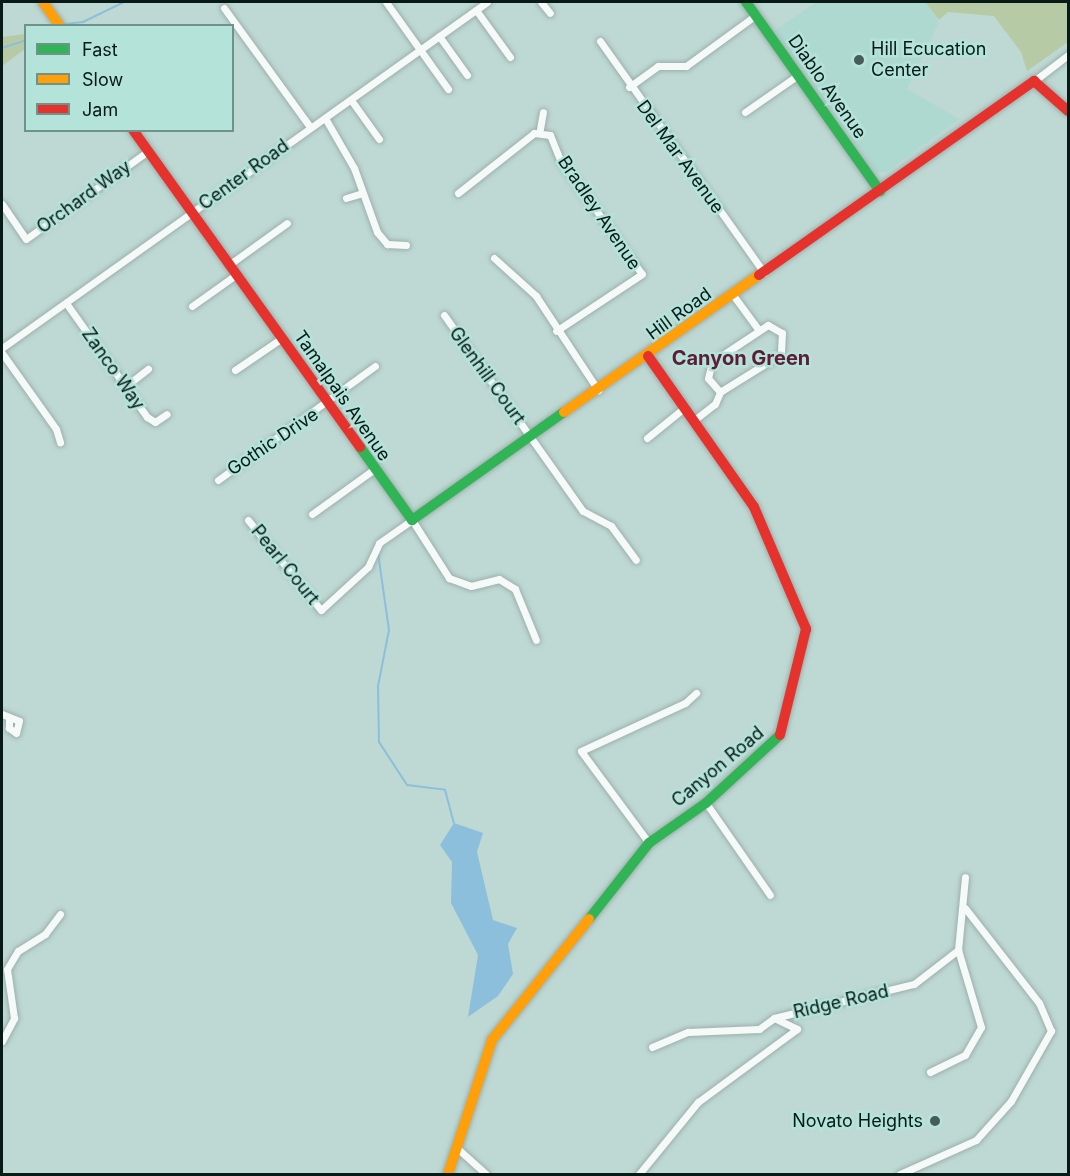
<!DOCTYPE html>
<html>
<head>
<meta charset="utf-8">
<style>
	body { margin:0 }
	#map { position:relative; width:1070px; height:1176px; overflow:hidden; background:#bed8d3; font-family:Inter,sans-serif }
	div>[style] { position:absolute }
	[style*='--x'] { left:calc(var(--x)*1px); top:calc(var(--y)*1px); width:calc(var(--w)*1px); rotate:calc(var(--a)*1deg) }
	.built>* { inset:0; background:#aed9d0 }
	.green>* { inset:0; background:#b6caa5 }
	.water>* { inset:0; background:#8cbfdb }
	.stream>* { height:2px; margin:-1px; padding:0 1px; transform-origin:1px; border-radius:1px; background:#8cbfdb }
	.roads { filter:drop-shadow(0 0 2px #9cb0ac) drop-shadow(0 0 2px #9cb0ac) }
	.street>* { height:7px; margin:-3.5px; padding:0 3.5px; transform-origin:3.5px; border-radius:3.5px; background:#f5f9f8 }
	.fast>* { height:10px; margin:-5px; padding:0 5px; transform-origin:5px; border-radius:5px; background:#30b455 }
	.slow>* { height:10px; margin:-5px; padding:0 5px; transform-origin:5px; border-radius:5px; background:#ff9f0a }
	.jam>* { height:10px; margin:-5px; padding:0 5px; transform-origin:5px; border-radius:5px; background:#e5322d }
	.dots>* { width:16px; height:16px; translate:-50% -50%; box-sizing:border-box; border:3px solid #b4e3d9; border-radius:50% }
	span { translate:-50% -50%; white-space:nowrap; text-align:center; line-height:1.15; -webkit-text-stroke:5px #b4e3d9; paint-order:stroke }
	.poi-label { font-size:18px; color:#071a16 }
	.left { translate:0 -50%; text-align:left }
	.right { translate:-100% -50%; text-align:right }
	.street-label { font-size:18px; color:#071a16 }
	.neighbourhood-label { font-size:20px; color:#5e1c35; font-weight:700 }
	.frame { position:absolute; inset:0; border:3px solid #071a16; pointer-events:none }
	.legend { position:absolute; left:24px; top:24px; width:210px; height:108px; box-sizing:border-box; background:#b4e3d9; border:2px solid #6f938b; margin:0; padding:8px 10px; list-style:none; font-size:18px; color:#071a16 }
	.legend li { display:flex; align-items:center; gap:12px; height:30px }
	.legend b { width:30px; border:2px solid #6f938b }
</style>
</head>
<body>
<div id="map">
	<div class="built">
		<i style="clip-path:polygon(817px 2px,925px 2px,939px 22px,907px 89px,959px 119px,886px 172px,876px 172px,775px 30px)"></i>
	</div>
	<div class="green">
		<i style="clip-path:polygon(925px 2px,1068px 2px,1068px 42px,1027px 71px,1021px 52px,994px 16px,948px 12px,939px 20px)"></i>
		<i style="clip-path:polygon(25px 34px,25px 49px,2px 66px,2px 37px)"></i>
	</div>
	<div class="water">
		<i style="clip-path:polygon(454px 823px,483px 833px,477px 852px,493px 920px,517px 928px,508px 944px,513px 974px,498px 996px,468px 1017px,478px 955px,451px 903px,452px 862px,440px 845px)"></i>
	</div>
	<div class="stream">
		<i style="--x:65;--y:24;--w:18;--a:-6"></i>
		<i style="--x:83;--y:22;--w:46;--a:-26"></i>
		<i style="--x:2;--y:48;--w:25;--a:-18"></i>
		<i style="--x:378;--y:553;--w:78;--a:81.9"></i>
		<i style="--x:389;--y:630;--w:57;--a:101.1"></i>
		<i style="--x:378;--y:686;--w:56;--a:89"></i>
		<i style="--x:379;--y:742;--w:51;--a:56.9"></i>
		<i style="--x:407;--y:785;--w:38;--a:7"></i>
		<i style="--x:445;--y:790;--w:34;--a:75"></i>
	</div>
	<div class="roads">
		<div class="street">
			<i style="--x:386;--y:2;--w:107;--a:54.5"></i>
			<i style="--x:541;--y:2;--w:14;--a:51"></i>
			<i style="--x:224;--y:8;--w:147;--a:54.1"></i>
			<i style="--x:476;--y:10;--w:58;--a:54.1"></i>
			<i style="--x:439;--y:36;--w:48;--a:54.3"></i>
			<i style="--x:600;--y:41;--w:284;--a:54.7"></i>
			<i style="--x:1034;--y:81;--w:43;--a:-37.4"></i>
			<i style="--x:629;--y:87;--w:36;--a:-36"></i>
			<i style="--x:658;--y:66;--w:28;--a:0"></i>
			<i style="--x:686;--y:66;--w:87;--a:-36.1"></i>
			<i style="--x:351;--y:100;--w:48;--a:54.3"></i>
			<i style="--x:745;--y:112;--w:65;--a:-34.9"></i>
			<i style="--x:325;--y:118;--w:58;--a:59.9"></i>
			<i style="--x:354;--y:168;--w:68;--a:70.2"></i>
			<i style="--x:377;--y:232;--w:16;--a:50"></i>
			<i style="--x:387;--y:244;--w:19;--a:3"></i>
			<i style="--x:540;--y:129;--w:17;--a:-80"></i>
			<i style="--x:458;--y:193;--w:97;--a:-38.3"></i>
			<i style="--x:534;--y:133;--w:16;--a:7"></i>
			<i style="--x:550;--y:135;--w:27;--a:68"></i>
			<i style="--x:560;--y:160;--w:140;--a:54.3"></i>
			<i style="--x:642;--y:274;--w:103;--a:146.5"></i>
			<i style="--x:346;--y:198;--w:17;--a:-17"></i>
			<i style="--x:2;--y:204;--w:42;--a:55.6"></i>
			<i style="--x:26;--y:239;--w:150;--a:-35.8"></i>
			<i style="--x:494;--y:258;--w:57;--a:42.1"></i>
			<i style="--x:536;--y:296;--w:113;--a:56.6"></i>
			<i style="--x:230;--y:264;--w:70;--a:-35.7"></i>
			<i style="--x:733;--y:295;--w:42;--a:53.7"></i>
			<i style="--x:66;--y:303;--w:140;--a:54.6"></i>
			<i style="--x:147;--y:417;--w:9;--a:32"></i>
			<i style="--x:155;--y:422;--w:14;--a:-34"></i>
			<i style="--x:192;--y:306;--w:55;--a:-35.4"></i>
			<i style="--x:444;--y:315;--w:240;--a:54.7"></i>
			<i style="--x:583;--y:511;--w:32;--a:28"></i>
			<i style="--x:611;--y:526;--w:42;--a:53.7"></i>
			<i style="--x:768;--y:325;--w:16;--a:30"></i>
			<i style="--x:782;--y:333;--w:21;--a:93"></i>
			<i style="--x:781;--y:354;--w:72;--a:148.1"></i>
			<i style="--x:720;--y:392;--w:18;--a:-131"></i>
			<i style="--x:708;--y:378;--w:16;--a:-76"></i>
			<i style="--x:712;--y:362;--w:67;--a:-33.5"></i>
			<i style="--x:2;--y:348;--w:596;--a:-35.5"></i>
			<i style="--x:2;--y:353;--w:93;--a:54.6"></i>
			<i style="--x:56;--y:429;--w:14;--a:73"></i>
			<i style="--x:235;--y:370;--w:57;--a:-34.2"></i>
			<i style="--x:126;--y:386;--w:28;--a:-38"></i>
			<i style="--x:693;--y:421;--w:28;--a:-38"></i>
			<i style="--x:715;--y:404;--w:13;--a:-67"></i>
			<i style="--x:647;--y:438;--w:48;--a:-39"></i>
			<i style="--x:218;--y:480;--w:194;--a:-36"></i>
			<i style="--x:312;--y:514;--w:75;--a:-35.8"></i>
			<i style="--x:248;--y:520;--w:116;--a:51"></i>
			<i style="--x:321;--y:610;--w:64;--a:-42.5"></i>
			<i style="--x:368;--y:567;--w:26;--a:-65"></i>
			<i style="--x:379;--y:543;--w:40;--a:-34.9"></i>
			<i style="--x:412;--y:520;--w:69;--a:57.5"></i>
			<i style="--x:449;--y:578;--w:23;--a:20"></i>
			<i style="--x:471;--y:586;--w:29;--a:-14"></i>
			<i style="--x:499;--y:579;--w:19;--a:32"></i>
			<i style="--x:515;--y:589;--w:55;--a:67.6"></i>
			<i style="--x:2;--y:714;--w:18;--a:22"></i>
			<i style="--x:19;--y:721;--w:12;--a:104"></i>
			<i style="--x:16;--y:733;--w:9;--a:-144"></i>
			<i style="--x:9;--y:728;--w:10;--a:-90"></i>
			<i style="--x:706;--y:803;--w:112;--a:55.2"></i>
			<i style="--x:649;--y:843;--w:114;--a:-126.5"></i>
			<i style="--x:581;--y:751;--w:115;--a:-24.8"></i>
			<i style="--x:685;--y:703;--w:15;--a:-42"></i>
			<i style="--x:2;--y:1041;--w:26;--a:-62"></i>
			<i style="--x:14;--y:1018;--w:49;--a:-98.1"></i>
			<i style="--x:7;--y:969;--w:21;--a:-59"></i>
			<i style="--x:18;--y:951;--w:32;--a:-32"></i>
			<i style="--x:45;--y:934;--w:25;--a:-53"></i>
			<i style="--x:652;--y:1047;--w:39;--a:-23"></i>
			<i style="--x:688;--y:1032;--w:71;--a:-2.4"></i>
			<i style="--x:759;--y:1029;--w:19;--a:-36"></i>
			<i style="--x:930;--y:1072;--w:39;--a:-26"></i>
			<i style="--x:965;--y:1055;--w:32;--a:-60"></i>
			<i style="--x:981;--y:1027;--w:80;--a:-106.6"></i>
			<i style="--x:457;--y:1148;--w:39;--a:42"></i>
			<i style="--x:639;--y:1174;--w:93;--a:-50.7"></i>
			<i style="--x:698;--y:1102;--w:123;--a:-36.4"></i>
			<i style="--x:797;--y:1029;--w:25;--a:-154"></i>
			<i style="--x:774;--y:1018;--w:144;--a:-13.7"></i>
			<i style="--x:914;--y:984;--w:56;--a:-37.7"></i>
			<i style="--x:958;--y:950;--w:73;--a:-84.5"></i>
			<i style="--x:900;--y:1174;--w:83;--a:-24.1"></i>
			<i style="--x:976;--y:1140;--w:52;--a:-48.1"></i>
			<i style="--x:1011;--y:1101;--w:81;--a:-60.3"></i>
			<i style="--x:1051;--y:1031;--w:30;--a:-113"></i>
			<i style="--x:1039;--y:1003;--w:120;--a:-127.9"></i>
		</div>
		<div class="fast">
			<i style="--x:746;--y:2;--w:232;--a:54.7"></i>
			<i style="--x:360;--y:447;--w:90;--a:54.5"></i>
			<i style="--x:412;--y:520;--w:186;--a:-35.4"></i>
			<i style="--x:589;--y:919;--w:97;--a:-51.7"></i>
			<i style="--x:649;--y:843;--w:70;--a:-35.1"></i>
			<i style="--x:706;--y:803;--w:100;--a:-42.6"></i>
		</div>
		<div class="slow">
			<i style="--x:43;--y:2;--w:29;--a:55"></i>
			<i style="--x:564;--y:412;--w:238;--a:-35.1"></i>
			<i style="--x:448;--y:1174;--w:141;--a:-71.8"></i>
			<i style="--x:492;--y:1040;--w:155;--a:-51.3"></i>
		</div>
		<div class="jam">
			<i style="--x:133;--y:130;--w:390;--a:54.4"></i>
			<i style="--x:759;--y:275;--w:337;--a:-35.2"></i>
			<i style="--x:1034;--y:81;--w:45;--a:41.4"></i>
			<i style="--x:648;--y:356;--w:184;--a:54.9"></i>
			<i style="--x:754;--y:507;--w:133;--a:66.9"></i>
			<i style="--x:806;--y:629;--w:109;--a:103.8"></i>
		</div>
	</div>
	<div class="dots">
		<i style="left:859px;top:60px;background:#475c58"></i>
		<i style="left:935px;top:1121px;background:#475c58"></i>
	</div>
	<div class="poi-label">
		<span class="left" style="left:871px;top:60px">Hill Ecucation<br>Center</span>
		<span class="right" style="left:923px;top:1121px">Novato Heights</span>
	</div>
	<div class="street-label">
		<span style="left:827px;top:87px;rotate:55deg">Diablo Avenue</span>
		<span style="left:680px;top:157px;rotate:54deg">Del Mar Avenue</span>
		<span style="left:244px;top:175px;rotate:-36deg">Center Road</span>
		<span style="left:84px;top:197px;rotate:-36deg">Orchard Way</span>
		<span style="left:599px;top:213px;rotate:56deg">Bradley Avenue</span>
		<span style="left:679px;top:314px;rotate:-36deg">Hill Road</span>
		<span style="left:113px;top:369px;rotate:55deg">Zanco Way</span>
		<span style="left:487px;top:376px;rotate:54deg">Glenhill Court</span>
		<span style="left:342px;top:396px;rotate:55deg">Tamalpais Avenue</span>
		<span style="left:273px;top:442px;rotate:-34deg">Gothic Drive</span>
		<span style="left:285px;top:565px;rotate:51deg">Pearl Court</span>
		<span style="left:718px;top:767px;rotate:-40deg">Canyon Road</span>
		<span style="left:841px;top:1002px;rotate:-13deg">Ridge Road</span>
	</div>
	<div class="neighbourhood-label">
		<span style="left:741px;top:358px">Canyon Green</span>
	</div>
	<div class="frame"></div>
	<ul class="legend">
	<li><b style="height:8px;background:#30b455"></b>Fast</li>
	<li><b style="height:8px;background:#ff9f0a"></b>Slow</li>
	<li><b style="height:8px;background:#e5322d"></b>Jam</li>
	</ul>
</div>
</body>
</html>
